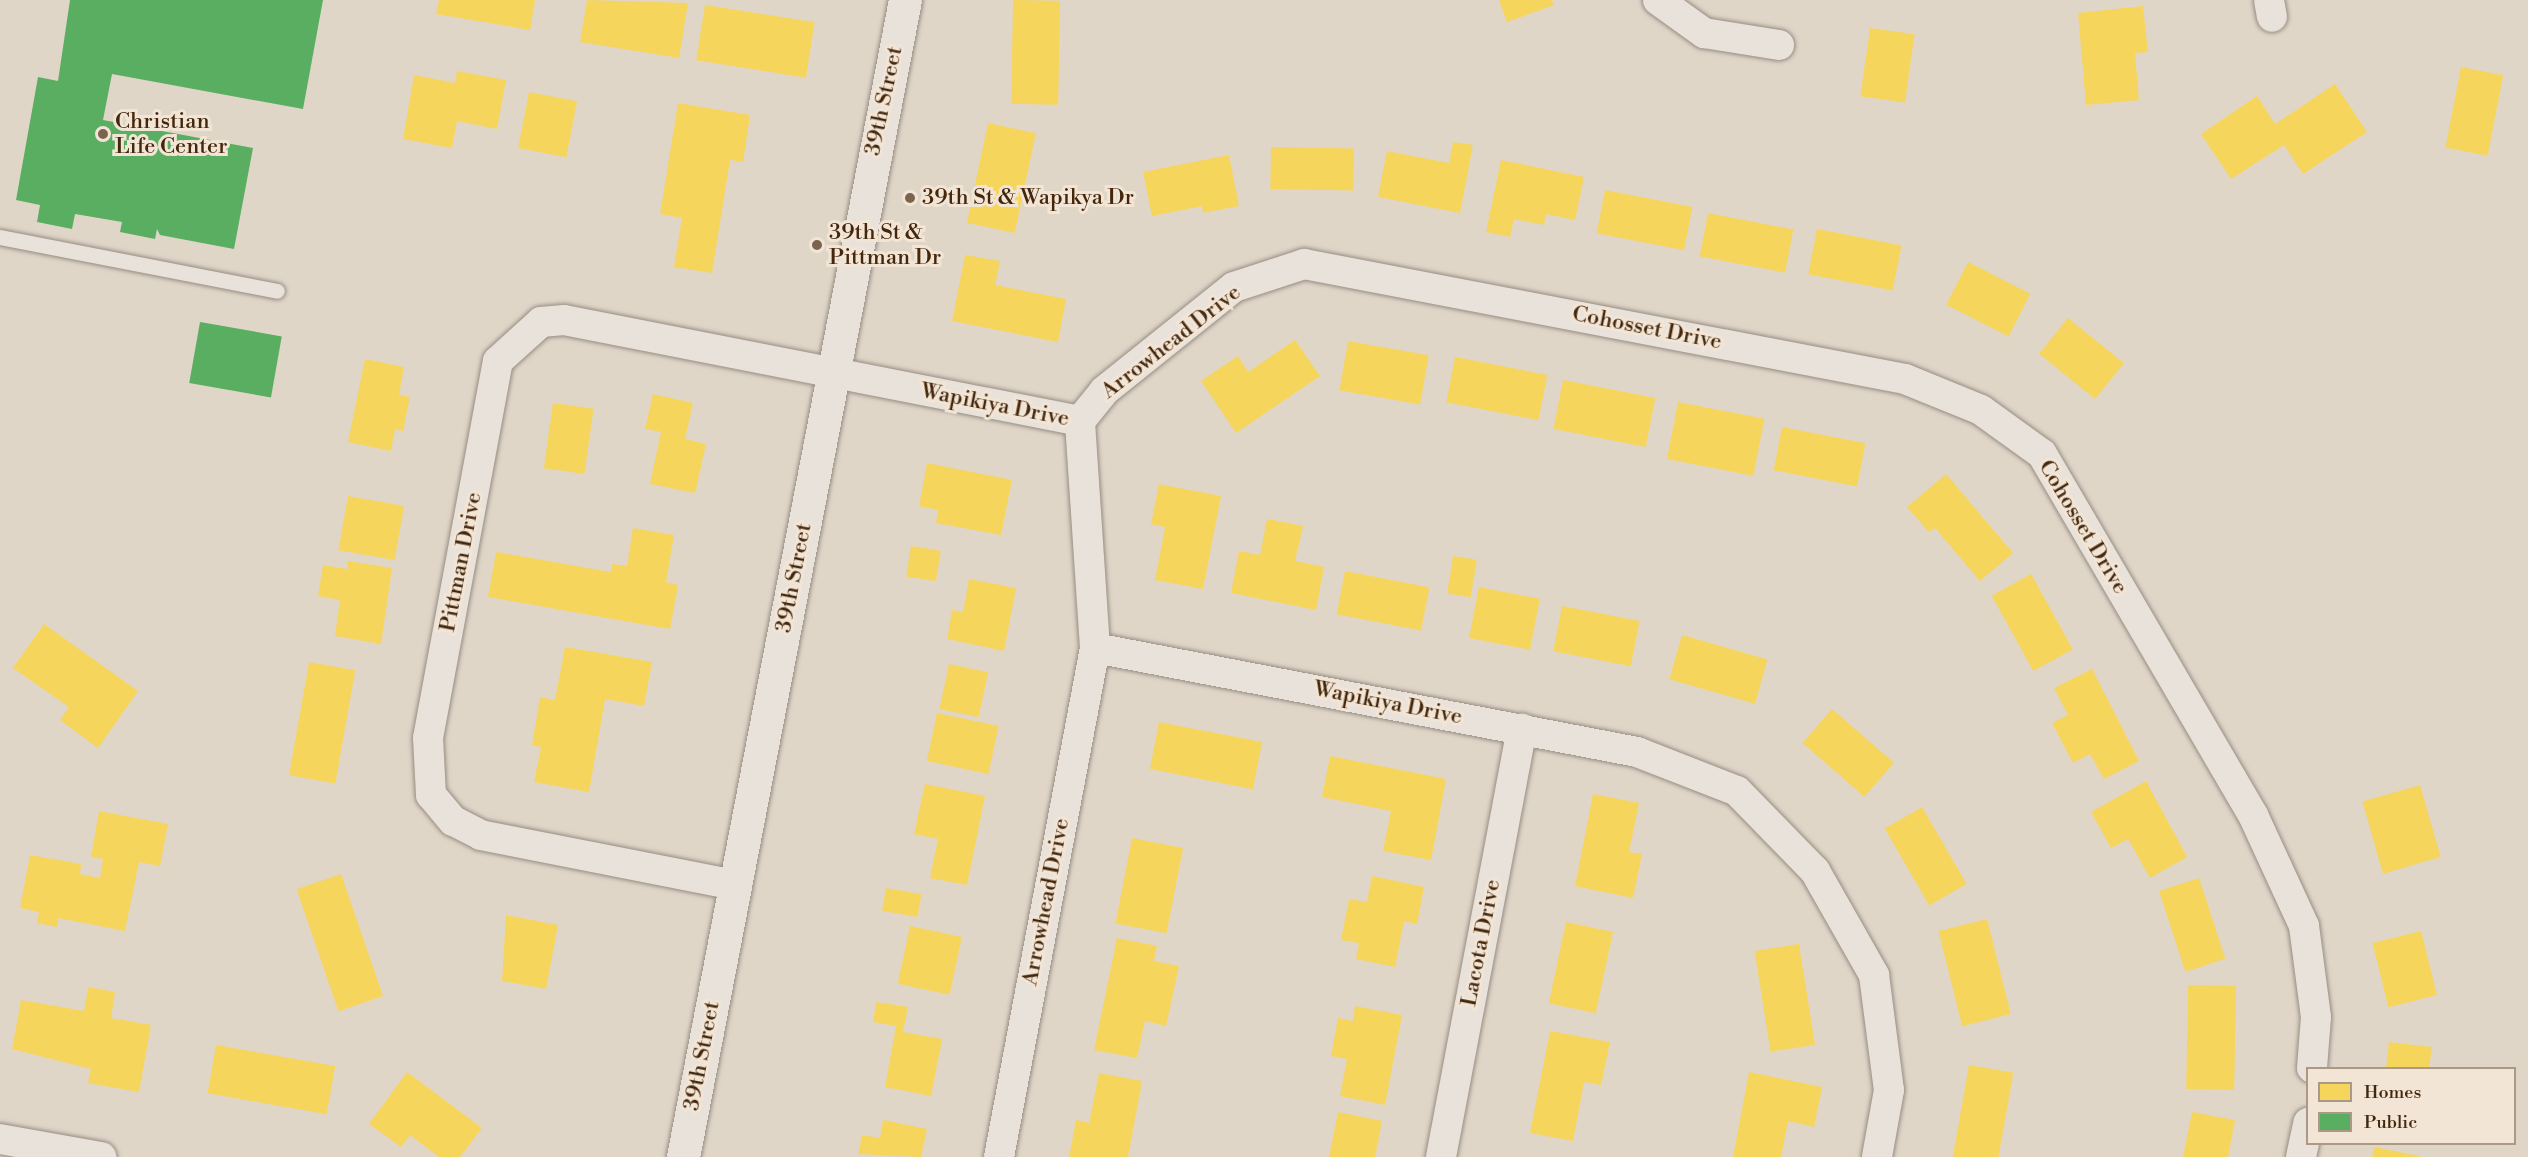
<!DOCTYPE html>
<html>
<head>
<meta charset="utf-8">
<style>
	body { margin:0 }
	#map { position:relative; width:2528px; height:1157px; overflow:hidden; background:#e0d6c8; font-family:"Libre Bodoni",serif }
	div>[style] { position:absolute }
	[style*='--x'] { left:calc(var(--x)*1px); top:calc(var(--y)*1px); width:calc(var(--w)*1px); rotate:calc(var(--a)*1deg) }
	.homes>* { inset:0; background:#f6d55c; transform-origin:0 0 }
	.public>* { inset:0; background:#5aae61; transform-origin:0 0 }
	.roads { filter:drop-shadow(0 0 2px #978d82) drop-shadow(0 0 2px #978d82) }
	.service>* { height:15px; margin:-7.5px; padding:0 7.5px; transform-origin:7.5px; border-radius:7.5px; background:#e8e2db }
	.minor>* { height:30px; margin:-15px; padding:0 15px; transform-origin:15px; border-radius:15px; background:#e8e2db }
	.secondary>* { height:33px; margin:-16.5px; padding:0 16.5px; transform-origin:16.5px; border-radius:16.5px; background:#e8e2db }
	.dots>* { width:16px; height:16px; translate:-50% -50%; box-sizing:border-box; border:3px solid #f2e5d5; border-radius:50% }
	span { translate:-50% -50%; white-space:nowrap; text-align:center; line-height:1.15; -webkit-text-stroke:6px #f2e5d5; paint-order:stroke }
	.street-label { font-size:22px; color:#43260c }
	.poi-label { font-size:22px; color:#43260c }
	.left { translate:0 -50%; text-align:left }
	.legend { position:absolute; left:2306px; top:1067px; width:210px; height:78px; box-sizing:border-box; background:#f2e5d5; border:2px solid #ac9985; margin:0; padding:8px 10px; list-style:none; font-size:18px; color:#43260c }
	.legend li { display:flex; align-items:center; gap:12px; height:30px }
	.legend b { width:30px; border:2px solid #ac9985 }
</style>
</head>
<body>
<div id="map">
	<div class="homes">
		<i style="clip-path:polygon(439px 0,535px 0,530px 30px,436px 14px)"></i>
		<i style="clip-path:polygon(587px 0,688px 3px,679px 58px,580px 42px)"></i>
		<i style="left:1013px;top:0;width:47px;height:104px;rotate:1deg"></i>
		<i style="clip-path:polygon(1499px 0,1552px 0,1554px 5px,1507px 22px)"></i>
		<i style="left:705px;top:5px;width:111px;height:56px;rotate:9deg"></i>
		<i style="clip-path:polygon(2143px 6px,2148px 52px,2135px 53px,2139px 100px,2086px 105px,2078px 13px)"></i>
		<i style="left:1870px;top:28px;width:45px;height:69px;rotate:8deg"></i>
		<i style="left:2461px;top:67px;width:43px;height:82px;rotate:11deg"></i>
		<i style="clip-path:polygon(457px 71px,506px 80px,497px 129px,457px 121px,452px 148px,403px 139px,414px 75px,455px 83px)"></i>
		<i style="clip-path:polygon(2335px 84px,2367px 132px,2303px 174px,2284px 145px,2231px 179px,2201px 134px,2257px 96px,2275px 124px)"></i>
		<i style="left:529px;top:92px;width:49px;height:57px;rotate:11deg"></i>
		<i style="clip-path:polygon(678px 103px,750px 115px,743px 162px,730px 160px,712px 273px,674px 267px,682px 218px,660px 214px)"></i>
		<i style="left:988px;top:123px;width:49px;height:102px;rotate:12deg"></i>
		<i style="clip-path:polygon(1453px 142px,1473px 145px,1460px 213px,1378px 197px,1387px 151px,1449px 163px)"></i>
		<i style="left:1271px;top:147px;width:83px;height:42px;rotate:1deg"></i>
		<i style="clip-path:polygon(1229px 155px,1239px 206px,1203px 213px,1202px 206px,1152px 216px,1143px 172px)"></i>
		<i style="clip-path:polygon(1501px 160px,1584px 177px,1575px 220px,1546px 214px,1544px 225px,1514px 219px,1510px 237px,1486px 232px)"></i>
		<i style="left:1605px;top:190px;width:89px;height:44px;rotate:11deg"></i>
		<i style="left:1708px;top:213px;width:87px;height:44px;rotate:11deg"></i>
		<i style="left:1817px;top:229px;width:86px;height:46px;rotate:11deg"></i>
		<i style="clip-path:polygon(965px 255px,1000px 261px,995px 285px,1066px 299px,1058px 342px,952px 321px)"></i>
		<i style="left:1968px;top:262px;width:70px;height:48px;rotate:27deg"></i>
		<i style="left:2068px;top:318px;width:72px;height:46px;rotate:39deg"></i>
		<i style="clip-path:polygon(1295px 340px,1320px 376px,1236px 433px,1201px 381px,1238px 356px,1248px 372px)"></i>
		<i style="left:1348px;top:341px;width:82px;height:50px;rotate:10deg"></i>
		<i style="left:1455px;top:357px;width:94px;height:46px;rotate:11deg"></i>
		<i style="clip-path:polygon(365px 359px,404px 367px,399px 395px,410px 397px,403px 431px,395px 429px,391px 451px,348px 442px)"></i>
		<i style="left:1563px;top:380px;width:94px;height:50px;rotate:11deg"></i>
		<i style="clip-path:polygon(653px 394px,693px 403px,685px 439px,706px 444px,695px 493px,650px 484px,661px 432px,645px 429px)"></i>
		<i style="left:1678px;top:402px;width:88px;height:58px;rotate:11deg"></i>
		<i style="left:553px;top:403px;width:41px;height:66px;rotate:8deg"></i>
		<i style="left:1782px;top:427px;width:85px;height:44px;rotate:11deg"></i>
		<i style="clip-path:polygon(927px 463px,1012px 480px,1001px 535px,936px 523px,938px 510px,919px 506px)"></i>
		<i style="clip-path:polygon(1946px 474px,2013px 553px,1980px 581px,1935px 528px,1929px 532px,1907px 507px)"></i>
		<i style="clip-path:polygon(1159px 484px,1221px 496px,1203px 589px,1155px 580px,1165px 527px,1151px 524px)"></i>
		<i style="left:348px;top:496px;width:57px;height:55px;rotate:10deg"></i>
		<i style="clip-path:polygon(1267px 519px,1303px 526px,1295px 561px,1324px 567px,1316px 610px,1231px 593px,1239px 551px,1260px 555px)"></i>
		<i style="clip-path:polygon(633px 528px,674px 535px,666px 582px,678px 585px,670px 629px,488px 597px,496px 552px,611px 572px,612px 564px,627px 566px)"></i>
		<i style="left:911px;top:546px;width:30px;height:31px;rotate:9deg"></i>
		<i style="left:1453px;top:556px;width:24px;height:38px;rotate:9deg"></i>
		<i style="clip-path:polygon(348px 561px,392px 568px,381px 644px,335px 636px,340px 600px,318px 596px,323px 565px,347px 569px)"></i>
		<i style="left:1345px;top:571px;width:86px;height:44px;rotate:11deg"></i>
		<i style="left:2031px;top:574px;width:86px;height:45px;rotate:61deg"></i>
		<i style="clip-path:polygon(969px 579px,1016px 588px,1004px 651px,947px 639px,952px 610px,963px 612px)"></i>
		<i style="left:1479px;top:587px;width:62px;height:52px;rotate:11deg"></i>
		<i style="left:1562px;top:606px;width:79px;height:46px;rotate:11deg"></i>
		<i style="clip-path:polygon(44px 624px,138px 691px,98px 748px,60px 720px,69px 707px,13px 668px)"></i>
		<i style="left:1682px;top:635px;width:89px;height:46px;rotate:16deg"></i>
		<i style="clip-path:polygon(565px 647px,652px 662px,644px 706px,605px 699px,589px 792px,534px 782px,541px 747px,532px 745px,540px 697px,555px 700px)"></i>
		<i style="left:309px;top:662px;width:47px;height:115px;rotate:10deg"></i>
		<i style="left:949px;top:664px;width:40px;height:46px;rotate:12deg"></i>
		<i style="clip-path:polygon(2092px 669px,2139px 761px,2104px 779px,2090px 754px,2073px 763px,2052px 723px,2068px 715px,2054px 688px)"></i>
		<i style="left:1832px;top:709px;width:82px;height:45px;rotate:41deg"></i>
		<i style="left:937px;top:713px;width:63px;height:49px;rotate:12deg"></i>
		<i style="left:1159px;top:722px;width:105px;height:48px;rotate:11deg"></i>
		<i style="clip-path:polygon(1330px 756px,1446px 779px,1431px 860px,1383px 851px,1391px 811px,1322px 797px)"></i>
		<i style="clip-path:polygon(2146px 781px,2187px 857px,2150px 878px,2128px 839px,2111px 848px,2091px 812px)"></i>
		<i style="clip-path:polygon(925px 784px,985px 796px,967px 885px,930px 878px,938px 839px,914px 834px)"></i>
		<i style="left:2420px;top:785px;width:75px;height:60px;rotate:74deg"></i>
		<i style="clip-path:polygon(1593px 794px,1639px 803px,1629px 852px,1642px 854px,1633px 898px,1575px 886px)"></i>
		<i style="left:1922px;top:807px;width:89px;height:43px;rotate:60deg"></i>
		<i style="clip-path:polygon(99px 811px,168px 824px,160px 866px,139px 862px,125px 931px,58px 918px,57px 927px,37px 923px,39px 912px,20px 908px,30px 855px,81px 864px,80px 874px,100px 878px,103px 859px,91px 857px)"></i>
		<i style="left:1132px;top:838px;width:52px;height:87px;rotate:11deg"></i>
		<i style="left:341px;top:874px;width:129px;height:47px;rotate:71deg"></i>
		<i style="clip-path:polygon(1372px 876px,1424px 887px,1417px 924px,1404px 921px,1395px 967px,1356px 959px,1359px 943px,1341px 940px,1349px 899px,1367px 902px)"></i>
		<i style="left:2199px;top:878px;width:85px;height:42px;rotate:72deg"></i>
		<i style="left:886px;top:888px;width:36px;height:23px;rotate:10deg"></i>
		<i style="clip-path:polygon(506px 915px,558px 925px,546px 989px,502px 981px)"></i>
		<i style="left:1987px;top:919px;width:98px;height:50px;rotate:76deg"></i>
		<i style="left:1566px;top:922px;width:48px;height:83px;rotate:12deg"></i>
		<i style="left:910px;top:926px;width:53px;height:59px;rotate:12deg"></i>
		<i style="left:2421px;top:931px;width:66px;height:50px;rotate:76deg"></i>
		<i style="clip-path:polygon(1117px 938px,1157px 946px,1154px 961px,1179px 966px,1166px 1026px,1145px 1021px,1137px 1058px,1094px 1050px)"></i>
		<i style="left:1799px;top:944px;width:102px;height:45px;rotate:81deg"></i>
		<i style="left:2188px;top:985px;width:48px;height:104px;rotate:1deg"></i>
		<i style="clip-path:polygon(88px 987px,115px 992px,111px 1018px,151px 1025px,139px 1092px,88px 1083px,91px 1069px,12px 1049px,21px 1000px,84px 1011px)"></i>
		<i style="clip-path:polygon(876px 1002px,908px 1007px,903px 1032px,942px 1039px,931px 1096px,885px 1087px,896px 1026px,873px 1022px)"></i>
		<i style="clip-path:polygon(1355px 1006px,1402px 1015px,1385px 1105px,1340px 1096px,1347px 1059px,1331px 1056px,1338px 1018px,1353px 1021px)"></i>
		<i style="clip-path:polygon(1550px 1031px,1610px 1042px,1601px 1085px,1584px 1082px,1573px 1141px,1530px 1133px)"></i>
		<i style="clip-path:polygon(2389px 1042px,2432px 1047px,2429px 1068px,2386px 1068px)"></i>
		<i style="left:216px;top:1045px;width:121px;height:49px;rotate:10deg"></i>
		<i style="left:1969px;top:1065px;width:45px;height:93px;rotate:10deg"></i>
		<i style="clip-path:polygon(407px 1072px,482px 1128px,460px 1157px,439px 1157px,410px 1135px,401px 1147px,369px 1124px)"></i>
		<i style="clip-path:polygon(1749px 1072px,1822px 1087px,1814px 1127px,1788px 1121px,1781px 1157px,1733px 1157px)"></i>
		<i style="clip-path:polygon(1099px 1073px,1142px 1081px,1128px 1157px,1069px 1157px,1076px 1120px,1089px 1123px)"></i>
		<i style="clip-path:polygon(1338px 1112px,1382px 1121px,1375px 1157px,1329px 1157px)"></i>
		<i style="clip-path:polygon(2192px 1112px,2235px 1120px,2228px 1157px,2183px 1157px)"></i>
		<i style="clip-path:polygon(883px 1120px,927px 1129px,921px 1157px,858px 1154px,862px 1135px,880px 1138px)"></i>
		<i style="clip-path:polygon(2374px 1147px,2419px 1156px,2419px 1157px,2372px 1157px)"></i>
	</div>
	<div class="public">
		<i style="clip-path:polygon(70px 0,323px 0,303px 109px,112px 74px,103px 120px,253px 148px,234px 249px,160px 235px,157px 229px,155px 239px,120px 232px,122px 222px,75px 214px,72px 229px,37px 222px,40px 205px,16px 200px,38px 77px,58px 81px)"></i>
		<i style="left:200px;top:322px;width:83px;height:62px;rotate:10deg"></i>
	</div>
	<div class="roads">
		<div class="service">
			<i style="--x:0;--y:237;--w:282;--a:11"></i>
		</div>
		<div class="minor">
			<i style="--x:1658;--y:0;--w:57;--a:35.7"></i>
			<i style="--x:1704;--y:33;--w:76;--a:9.1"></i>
			<i style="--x:2269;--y:0;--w:17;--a:80"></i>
			<i style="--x:1080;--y:421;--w:38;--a:-51"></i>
			<i style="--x:1104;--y:391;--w:166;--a:-38.7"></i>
			<i style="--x:1234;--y:287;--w:74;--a:-18.2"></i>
			<i style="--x:1304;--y:264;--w:612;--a:10.83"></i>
			<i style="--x:1905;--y:379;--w:82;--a:22.2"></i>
			<i style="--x:1981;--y:410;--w:75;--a:35.8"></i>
			<i style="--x:2042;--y:454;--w:418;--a:59.7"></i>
			<i style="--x:2253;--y:815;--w:122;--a:65.3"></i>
			<i style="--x:2304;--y:926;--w:92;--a:82.5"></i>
			<i style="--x:2316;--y:1017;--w:51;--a:94.5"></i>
			<i style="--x:1095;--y:648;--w:552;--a:10.86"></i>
			<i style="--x:1637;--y:752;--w:107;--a:21.3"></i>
			<i style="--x:1737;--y:791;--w:112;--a:45.7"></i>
			<i style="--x:1815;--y:871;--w:120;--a:60.4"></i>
			<i style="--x:1874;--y:975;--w:116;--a:82.6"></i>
			<i style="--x:1889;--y:1090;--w:68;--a:100.2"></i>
			<i style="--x:735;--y:885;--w:259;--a:-168.9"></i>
			<i style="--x:481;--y:835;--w:31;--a:-153"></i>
			<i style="--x:453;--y:821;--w:34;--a:-130"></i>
			<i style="--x:431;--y:795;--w:57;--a:-93"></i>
			<i style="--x:428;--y:738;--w:383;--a:-79.5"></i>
			<i style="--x:498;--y:361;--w:58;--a:-42.2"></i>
			<i style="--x:541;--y:322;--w:23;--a:-5"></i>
			<i style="--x:564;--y:320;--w:526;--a:11.07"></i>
			<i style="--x:0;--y:1139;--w:103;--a:10.1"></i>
			<i style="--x:999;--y:1157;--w:518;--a:-79.32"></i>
			<i style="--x:1095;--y:648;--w:227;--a:-93.8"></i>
			<i style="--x:1441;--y:1157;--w:436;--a:-79.3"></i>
			<i style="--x:2301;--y:1157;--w:35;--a:-78"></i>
		</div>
		<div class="secondary">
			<i style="--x:683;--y:1157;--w:1178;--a:-79.14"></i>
		</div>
	</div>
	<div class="dots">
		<i style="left:103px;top:134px;background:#7a644e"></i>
		<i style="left:910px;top:198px;background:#7a644e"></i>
		<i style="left:817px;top:245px;background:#7a644e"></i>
	</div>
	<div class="street-label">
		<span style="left:884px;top:101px;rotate:-78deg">39th Street</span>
		<span style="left:1647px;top:328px;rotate:11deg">Cohosset Drive</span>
		<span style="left:1171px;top:342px;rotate:-38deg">Arrowhead Drive</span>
		<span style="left:995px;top:405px;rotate:11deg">Wapikiya Drive</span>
		<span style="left:2083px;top:527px;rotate:59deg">Cohosset Drive</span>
		<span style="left:461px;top:562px;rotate:-79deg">Pittman Drive</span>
		<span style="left:794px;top:578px;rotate:-79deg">39th Street</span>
		<span style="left:1388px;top:703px;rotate:11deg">Wapikiya Drive</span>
		<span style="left:1046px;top:902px;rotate:-79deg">Arrowhead Drive</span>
		<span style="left:1481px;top:943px;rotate:-79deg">Lacota Drive</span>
		<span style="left:702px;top:1056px;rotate:-79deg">39th Street</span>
	</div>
	<div class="poi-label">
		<span class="left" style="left:115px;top:134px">Christian<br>Life Center</span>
		<span class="left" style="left:922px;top:198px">39th St &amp; Wapikya Dr</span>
		<span class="left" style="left:829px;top:245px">39th St &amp;<br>Pittman Dr</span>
	</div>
	<ul class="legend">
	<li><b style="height:16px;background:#f6d55c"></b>Homes</li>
	<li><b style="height:16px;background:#5aae61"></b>Public</li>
	</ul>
</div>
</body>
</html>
